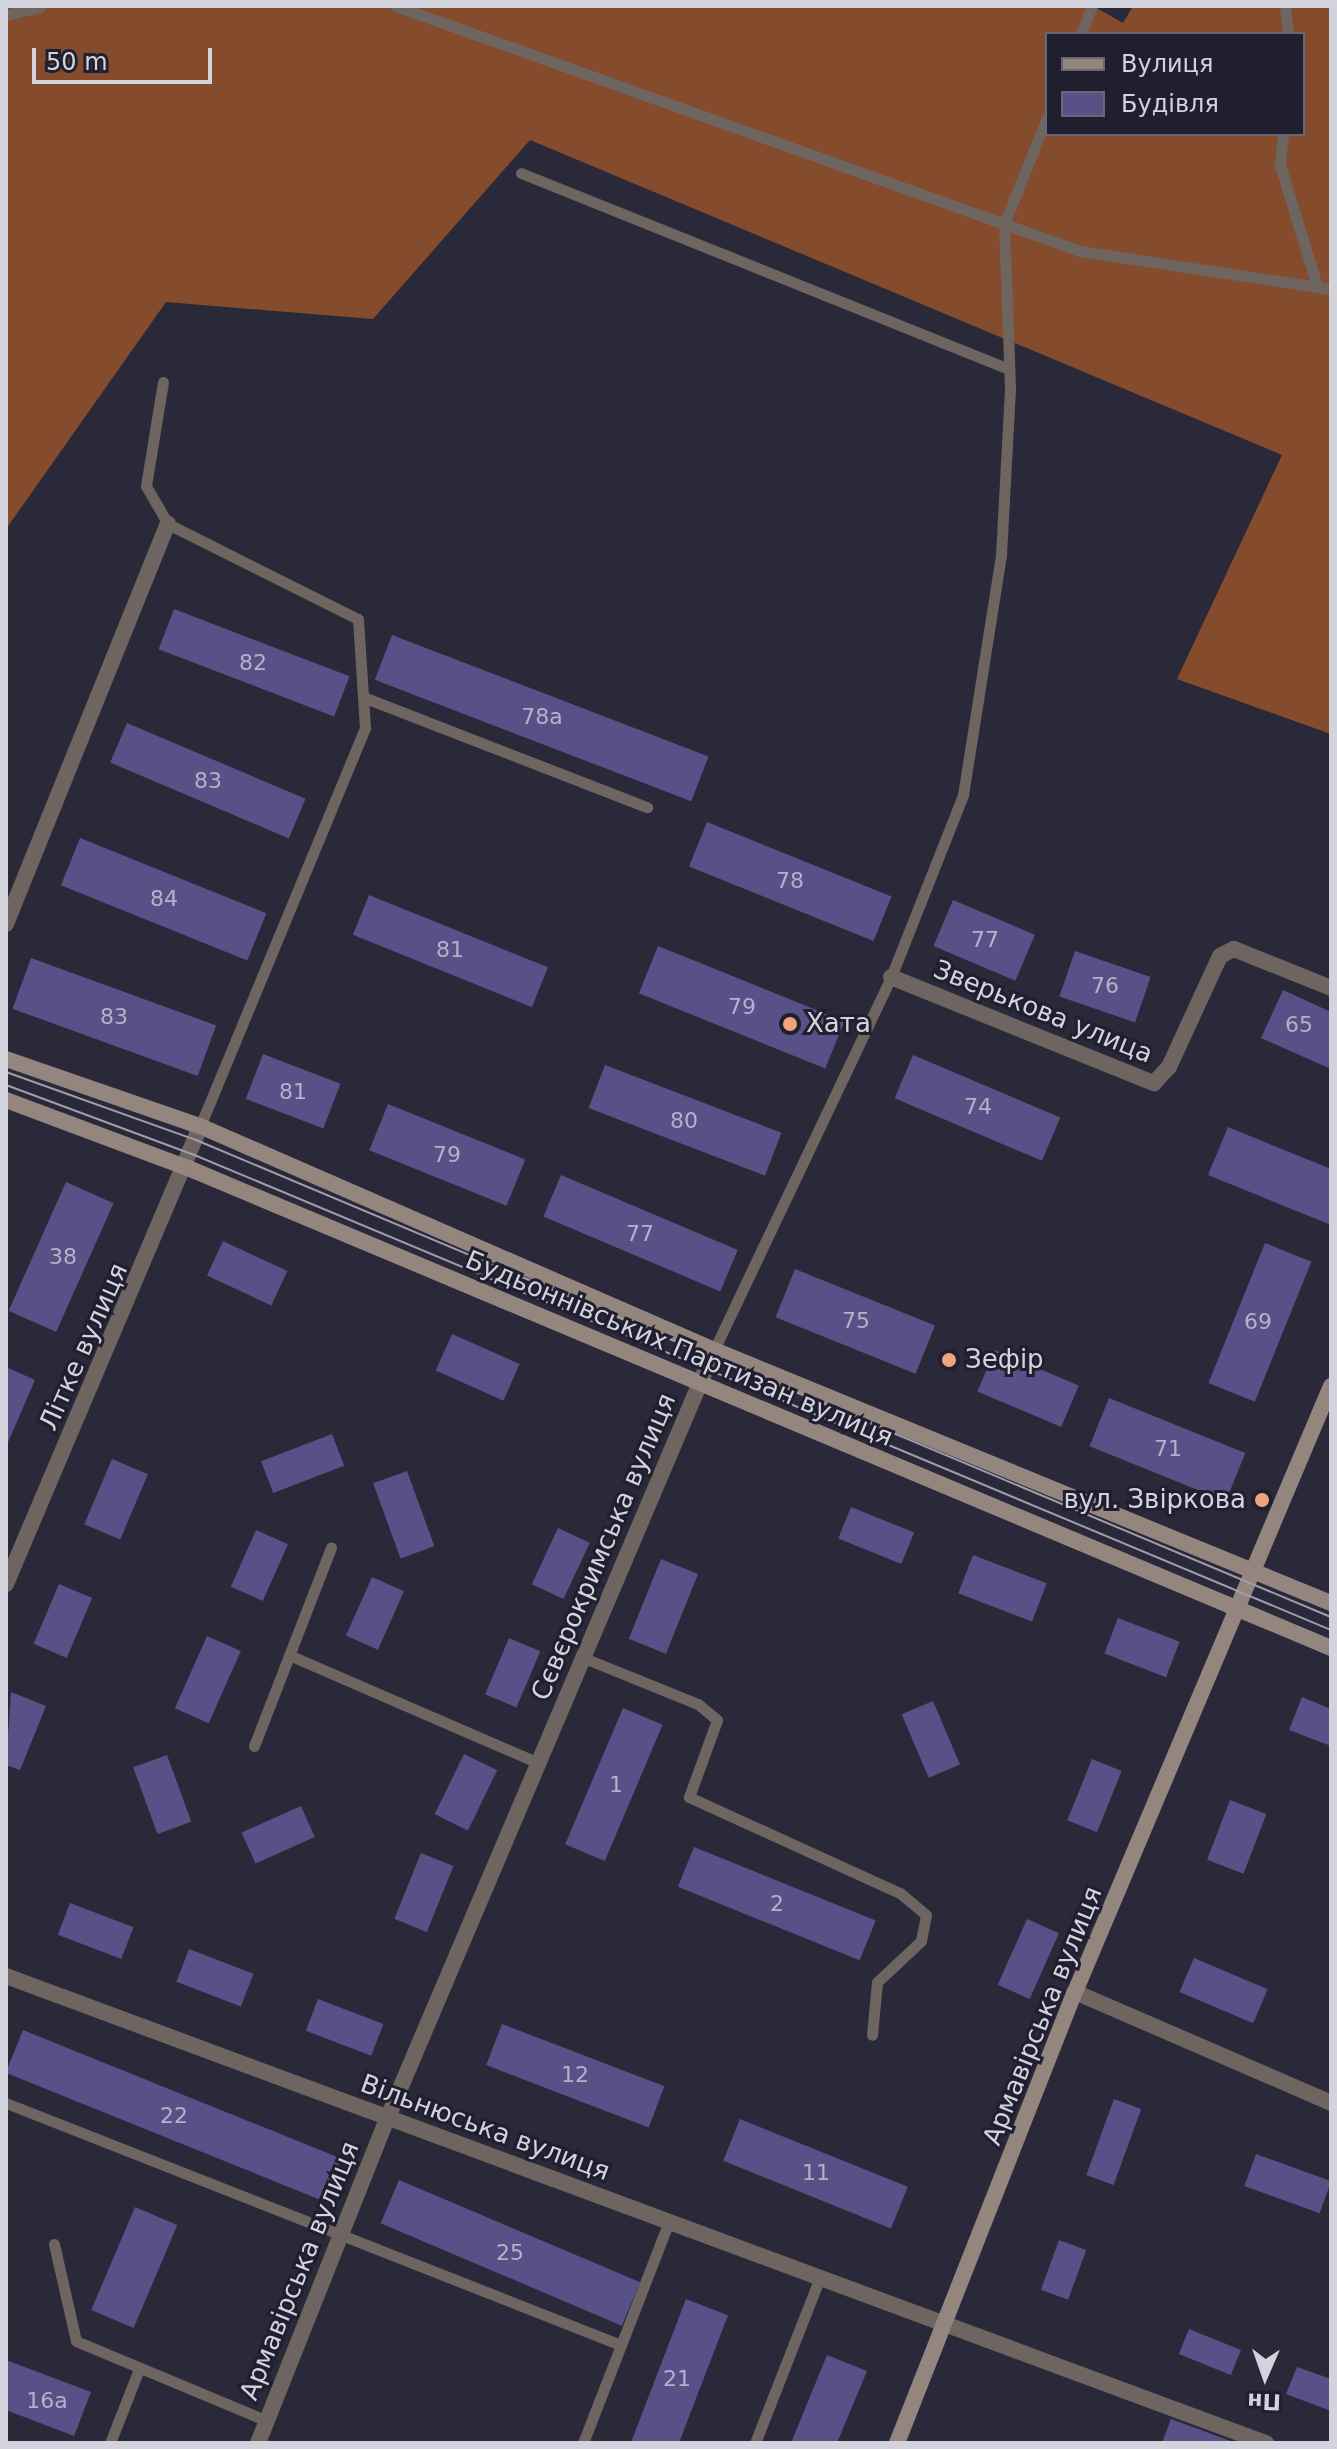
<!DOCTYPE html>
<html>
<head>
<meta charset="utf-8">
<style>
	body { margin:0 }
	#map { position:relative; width:1337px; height:2449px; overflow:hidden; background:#2a2939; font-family:"DejaVu Sans",sans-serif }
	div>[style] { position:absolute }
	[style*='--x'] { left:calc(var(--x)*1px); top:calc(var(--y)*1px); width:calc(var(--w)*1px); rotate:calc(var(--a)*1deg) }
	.forest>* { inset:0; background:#844c2d }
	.building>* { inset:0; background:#575188; transform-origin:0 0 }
	.lane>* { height:11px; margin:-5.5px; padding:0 5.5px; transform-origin:5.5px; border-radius:5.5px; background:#6e6561 }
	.street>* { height:16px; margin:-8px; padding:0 8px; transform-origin:8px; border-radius:8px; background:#6e6561 }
	.secondary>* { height:16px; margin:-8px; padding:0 8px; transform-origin:8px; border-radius:8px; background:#94867f }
	.tram>* { height:2px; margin:-1px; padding:0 1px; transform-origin:1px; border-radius:1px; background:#9f9fac }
	.dots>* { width:22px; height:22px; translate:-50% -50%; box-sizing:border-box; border:4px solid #201f2f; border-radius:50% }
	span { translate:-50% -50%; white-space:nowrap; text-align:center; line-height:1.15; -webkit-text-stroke:6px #201f2f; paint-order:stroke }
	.number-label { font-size:22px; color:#b4b2c8 }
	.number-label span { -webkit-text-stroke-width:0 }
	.street-label { font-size:26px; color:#d3d3de }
	.poi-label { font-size:26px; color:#d3d3de }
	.left { translate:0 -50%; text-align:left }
	.right { translate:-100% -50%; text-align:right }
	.frame { position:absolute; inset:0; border:8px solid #d3d3de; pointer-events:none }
	.legend { position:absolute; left:1045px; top:32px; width:260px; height:104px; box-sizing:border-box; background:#201f2f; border:2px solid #686775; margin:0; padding:10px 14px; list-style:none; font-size:24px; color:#d3d3de }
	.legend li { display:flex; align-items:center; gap:16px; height:40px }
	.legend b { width:40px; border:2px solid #686775 }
	.north { position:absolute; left:1225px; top:2337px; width:80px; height:80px; -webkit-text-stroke:6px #201f2f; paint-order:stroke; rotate:182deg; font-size:22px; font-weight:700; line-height:32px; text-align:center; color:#d3d3de }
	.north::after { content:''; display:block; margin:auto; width:28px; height:36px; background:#d3d3de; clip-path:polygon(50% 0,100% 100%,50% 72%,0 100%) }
	.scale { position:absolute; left:32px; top:48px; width:180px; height:36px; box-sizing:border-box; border:4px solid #d3d3de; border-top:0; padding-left:10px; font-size:24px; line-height:28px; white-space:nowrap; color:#d3d3de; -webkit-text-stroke:6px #201f2f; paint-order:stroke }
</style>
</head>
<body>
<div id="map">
	<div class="forest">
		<i style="clip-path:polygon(evenodd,6px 6px,1093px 6px,1123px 23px,1133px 6px,1331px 6px,1331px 734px,1177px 679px,1282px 455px,530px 140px,373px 319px,166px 302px,6px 529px,6px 6px,1047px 34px,1303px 34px,1303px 134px,1047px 134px,1047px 34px)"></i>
	</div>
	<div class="building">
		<i style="left:174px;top:609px;width:188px;height:43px;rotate:21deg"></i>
		<i style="left:392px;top:635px;width:339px;height:48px;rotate:21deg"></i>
		<i style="left:127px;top:723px;width:194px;height:43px;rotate:23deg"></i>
		<i style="left:707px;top:822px;width:199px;height:48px;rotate:22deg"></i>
		<i style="left:80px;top:838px;width:201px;height:51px;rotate:22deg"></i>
		<i style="left:369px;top:895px;width:193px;height:43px;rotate:22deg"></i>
		<i style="left:953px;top:900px;width:89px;height:50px;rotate:23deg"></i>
		<i style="left:658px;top:946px;width:201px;height:51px;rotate:22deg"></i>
		<i style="left:1075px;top:951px;width:80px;height:48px;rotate:19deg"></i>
		<i style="left:31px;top:958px;width:197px;height:54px;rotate:20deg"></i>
		<i style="clip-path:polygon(1283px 990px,1331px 1012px,1331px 1069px,1261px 1038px)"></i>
		<i style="left:263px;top:1054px;width:83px;height:48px;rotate:21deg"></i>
		<i style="left:913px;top:1055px;width:160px;height:47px;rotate:23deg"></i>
		<i style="left:605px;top:1065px;width:189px;height:46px;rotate:21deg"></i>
		<i style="left:388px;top:1104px;width:148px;height:50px;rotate:22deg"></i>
		<i style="clip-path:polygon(1228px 1127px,1331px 1169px,1331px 1225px,1208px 1175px)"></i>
		<i style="left:561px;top:1175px;width:192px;height:45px;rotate:23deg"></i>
		<i style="left:66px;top:1182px;width:52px;height:141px;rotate:24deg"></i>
		<i style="left:223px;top:1241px;width:71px;height:38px;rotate:25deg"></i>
		<i style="left:1265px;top:1243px;width:50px;height:151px;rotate:22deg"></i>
		<i style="left:795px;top:1269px;width:151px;height:52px;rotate:22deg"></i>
		<i style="left:452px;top:1334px;width:74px;height:40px;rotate:24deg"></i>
		<i style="left:995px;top:1350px;width:91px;height:45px;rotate:23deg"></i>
		<i style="clip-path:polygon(6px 1367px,35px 1380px,6px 1447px)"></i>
		<i style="left:1109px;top:1398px;width:147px;height:52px;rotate:22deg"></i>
		<i style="left:332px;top:1434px;width:34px;height:76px;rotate:69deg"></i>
		<i style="left:112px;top:1459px;width:39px;height:71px;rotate:23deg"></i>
		<i style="left:407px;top:1471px;width:80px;height:36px;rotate:70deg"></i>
		<i style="left:851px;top:1507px;width:68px;height:34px;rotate:22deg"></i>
		<i style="left:558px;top:1528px;width:35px;height:62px;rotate:25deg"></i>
		<i style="left:256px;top:1530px;width:35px;height:62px;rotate:24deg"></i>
		<i style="left:973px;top:1555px;width:79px;height:41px;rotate:21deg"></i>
		<i style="left:661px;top:1559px;width:40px;height:86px;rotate:22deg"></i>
		<i style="left:372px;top:1577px;width:35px;height:64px;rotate:24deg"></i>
		<i style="left:59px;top:1584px;width:36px;height:65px;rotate:23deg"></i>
		<i style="left:1118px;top:1618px;width:66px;height:38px;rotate:21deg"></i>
		<i style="left:207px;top:1636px;width:37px;height:79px;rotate:24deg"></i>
		<i style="left:509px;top:1638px;width:34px;height:61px;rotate:23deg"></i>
		<i style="clip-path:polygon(11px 1692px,46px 1706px,20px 1770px,6px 1765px)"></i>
		<i style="clip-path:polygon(1302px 1697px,1331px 1709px,1331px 1746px,1289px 1730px)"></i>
		<i style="left:933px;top:1701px;width:69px;height:34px;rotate:67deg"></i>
		<i style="left:623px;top:1708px;width:43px;height:148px;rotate:23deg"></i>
		<i style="left:464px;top:1754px;width:37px;height:67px;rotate:26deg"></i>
		<i style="left:167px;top:1755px;width:71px;height:36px;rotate:70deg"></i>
		<i style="left:1092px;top:1759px;width:32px;height:66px;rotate:22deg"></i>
		<i style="left:1230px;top:1800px;width:39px;height:64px;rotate:21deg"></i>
		<i style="left:301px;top:1806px;width:34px;height:65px;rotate:66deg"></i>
		<i style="left:694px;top:1847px;width:196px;height:43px;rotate:22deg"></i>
		<i style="left:421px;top:1853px;width:35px;height:71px;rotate:22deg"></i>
		<i style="left:70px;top:1903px;width:68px;height:34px;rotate:21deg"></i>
		<i style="left:1027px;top:1919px;width:35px;height:72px;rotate:24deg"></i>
		<i style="left:189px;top:1949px;width:69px;height:35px;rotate:21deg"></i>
		<i style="left:1194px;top:1958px;width:80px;height:37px;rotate:23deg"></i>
		<i style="left:318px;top:1999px;width:70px;height:34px;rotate:21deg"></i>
		<i style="left:502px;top:2024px;width:174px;height:44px;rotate:21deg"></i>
		<i style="left:23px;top:2030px;width:343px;height:46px;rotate:22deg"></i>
		<i style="left:1114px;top:2099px;width:29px;height:81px;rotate:20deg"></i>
		<i style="left:740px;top:2119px;width:181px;height:45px;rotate:22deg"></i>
		<i style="left:1256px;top:2154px;width:80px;height:34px;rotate:20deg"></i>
		<i style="left:399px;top:2180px;width:262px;height:47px;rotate:23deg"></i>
		<i style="left:135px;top:2207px;width:46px;height:112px;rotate:23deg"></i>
		<i style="left:1059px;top:2240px;width:29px;height:53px;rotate:20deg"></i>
		<i style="left:686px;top:2299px;width:45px;height:156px;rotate:21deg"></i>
		<i style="left:1189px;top:2329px;width:56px;height:27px;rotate:22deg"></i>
		<i style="clip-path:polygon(827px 2355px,867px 2371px,837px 2443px,791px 2443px)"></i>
		<i style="clip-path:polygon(6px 2360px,91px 2392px,74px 2436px,6px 2410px)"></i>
		<i style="clip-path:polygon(1297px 2367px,1331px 2379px,1331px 2411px,1286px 2394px)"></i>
		<i style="clip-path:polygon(1171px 2419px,1236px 2443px,1162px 2443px)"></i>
	</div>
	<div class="lane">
		<i style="--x:396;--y:6;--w:727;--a:19.71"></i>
		<i style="--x:1080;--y:251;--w:254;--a:8.6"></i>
		<i style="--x:1285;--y:6;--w:28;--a:84"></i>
		<i style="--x:6;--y:15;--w:36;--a:-14"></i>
		<i style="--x:1081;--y:34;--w:30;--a:-69"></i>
		<i style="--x:1283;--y:134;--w:31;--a:96"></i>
		<i style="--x:1280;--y:165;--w:127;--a:73"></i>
		<i style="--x:521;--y:173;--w:526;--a:21.88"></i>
		<i style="--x:163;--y:382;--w:105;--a:99.3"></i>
		<i style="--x:146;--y:486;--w:44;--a:59.9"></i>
		<i style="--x:168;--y:524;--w:212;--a:26.6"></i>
		<i style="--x:358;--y:619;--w:109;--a:86.3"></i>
		<i style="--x:365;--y:728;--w:431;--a:112.5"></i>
		<i style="--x:363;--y:697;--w:305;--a:21.2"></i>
		<i style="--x:714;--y:1350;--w:413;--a:-64.6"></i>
		<i style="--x:891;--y:977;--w:196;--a:-68.4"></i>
		<i style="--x:963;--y:795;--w:243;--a:-81"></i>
		<i style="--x:1001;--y:555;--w:168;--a:-86.9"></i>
		<i style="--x:1010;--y:387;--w:163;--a:-92.1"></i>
		<i style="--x:1004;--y:224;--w:115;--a:-68.1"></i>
		<i style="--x:289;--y:1655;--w:272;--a:23.4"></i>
		<i style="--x:584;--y:1658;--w:123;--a:22"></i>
		<i style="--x:698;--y:1704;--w:25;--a:40"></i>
		<i style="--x:717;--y:1720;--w:82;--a:110"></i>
		<i style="--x:689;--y:1797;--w:232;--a:24.5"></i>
		<i style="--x:900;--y:1893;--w:34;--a:40"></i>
		<i style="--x:926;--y:1915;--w:26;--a:101"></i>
		<i style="--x:921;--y:1941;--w:60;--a:137"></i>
		<i style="--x:877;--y:1982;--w:53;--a:95.4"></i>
		<i style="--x:254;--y:1746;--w:213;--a:-68.8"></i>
		<i style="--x:6;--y:2103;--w:661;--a:21.48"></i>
		<i style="--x:54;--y:2244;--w:99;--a:77.2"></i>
		<i style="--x:76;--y:2341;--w:207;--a:22.7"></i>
		<i style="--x:110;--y:2443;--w:79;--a:-68.6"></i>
		<i style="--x:583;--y:2443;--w:238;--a:-68.8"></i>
		<i style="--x:755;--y:2443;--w:178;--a:-68.6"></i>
	</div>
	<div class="street">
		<i style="--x:6;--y:924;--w:432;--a:-68"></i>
		<i style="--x:891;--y:977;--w:284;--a:22"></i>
		<i style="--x:1154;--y:1083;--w:22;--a:-47"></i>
		<i style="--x:1169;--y:1067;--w:122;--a:-65.3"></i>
		<i style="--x:1220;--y:956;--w:16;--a:-27"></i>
		<i style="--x:1234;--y:949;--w:105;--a:21.9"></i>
		<i style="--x:6;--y:1584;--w:497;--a:-67"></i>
		<i style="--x:6;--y:1976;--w:1344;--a:20.34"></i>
		<i style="--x:1075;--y:1992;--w:279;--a:23.4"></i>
		<i style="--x:258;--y:2443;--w:351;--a:-68.3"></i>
		<i style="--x:388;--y:2117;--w:833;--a:-66.97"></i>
	</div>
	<div class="secondary">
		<i style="--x:6;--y:1059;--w:205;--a:19.1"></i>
		<i style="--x:200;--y:1126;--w:561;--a:23.55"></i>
		<i style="--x:714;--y:1350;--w:667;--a:22.3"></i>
		<i style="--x:6;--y:1100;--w:194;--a:20.5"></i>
		<i style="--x:188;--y:1168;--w:1240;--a:22.78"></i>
		<i style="--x:897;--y:2443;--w:485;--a:-68.5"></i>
		<i style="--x:1075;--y:1992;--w:658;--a:-67.1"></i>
	</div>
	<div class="tram">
		<i style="--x:6;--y:1072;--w:202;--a:19.7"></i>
		<i style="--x:196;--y:1140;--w:1231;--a:22.8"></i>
		<i style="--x:6;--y:1085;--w:198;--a:20.4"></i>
		<i style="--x:192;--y:1154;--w:1234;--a:22.68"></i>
	</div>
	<div class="dots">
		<i style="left:790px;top:1024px;background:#f0a278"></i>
		<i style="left:949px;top:1360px;background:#f0a278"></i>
		<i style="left:1262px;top:1500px;background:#f0a278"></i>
	</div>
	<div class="number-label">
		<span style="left:253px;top:663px">82</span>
		<span style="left:542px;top:717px">78а</span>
		<span style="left:208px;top:781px">83</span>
		<span style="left:790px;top:881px">78</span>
		<span style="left:164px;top:899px">84</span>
		<span style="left:985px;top:940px">77</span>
		<span style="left:450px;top:950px">81</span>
		<span style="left:1105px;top:986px">76</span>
		<span style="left:742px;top:1007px">79</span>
		<span style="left:114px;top:1017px">83</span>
		<span style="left:1299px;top:1025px">65</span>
		<span style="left:293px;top:1092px">81</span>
		<span style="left:978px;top:1107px">74</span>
		<span style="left:684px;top:1121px">80</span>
		<span style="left:447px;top:1155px">79</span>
		<span style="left:640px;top:1234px">77</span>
		<span style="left:63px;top:1257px">38</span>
		<span style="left:856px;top:1321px">75</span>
		<span style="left:1258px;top:1322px">69</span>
		<span style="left:1168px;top:1449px">71</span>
		<span style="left:616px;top:1785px">1</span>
		<span style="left:777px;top:1904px">2</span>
		<span style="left:575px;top:2075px">12</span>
		<span style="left:174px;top:2116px">22</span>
		<span style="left:816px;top:2173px">11</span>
		<span style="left:510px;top:2253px">25</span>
		<span style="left:677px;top:2379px">21</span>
		<span style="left:47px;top:2401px">16а</span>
	</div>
	<div class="street-label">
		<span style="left:1043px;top:1012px;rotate:22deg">Зверькова улица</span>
		<span style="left:84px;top:1347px;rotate:-66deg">Літке вулиця</span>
		<span style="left:679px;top:1349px;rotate:23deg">Будьоннівських Партизан вулиця</span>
		<span style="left:604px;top:1547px;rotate:-67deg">Сєвєрокримська вулиця</span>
		<span style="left:1043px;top:2016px;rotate:-68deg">Армавірська вулиця</span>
		<span style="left:485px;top:2128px;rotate:20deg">Вільнюська вулиця</span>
		<span style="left:300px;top:2271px;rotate:-68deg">Армавірська вулиця</span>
	</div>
	<div class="poi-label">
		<span class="left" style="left:806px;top:1024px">Хата</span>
		<span class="left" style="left:965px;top:1360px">Зефір</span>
		<span class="right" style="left:1246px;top:1500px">вул. Звіркова</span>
	</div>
	<div class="frame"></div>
	<ul class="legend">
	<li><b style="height:10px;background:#94867f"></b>Вулиця</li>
	<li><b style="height:22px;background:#575188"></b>Будівля</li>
	</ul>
	<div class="north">Пн</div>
	<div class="scale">50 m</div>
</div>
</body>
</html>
